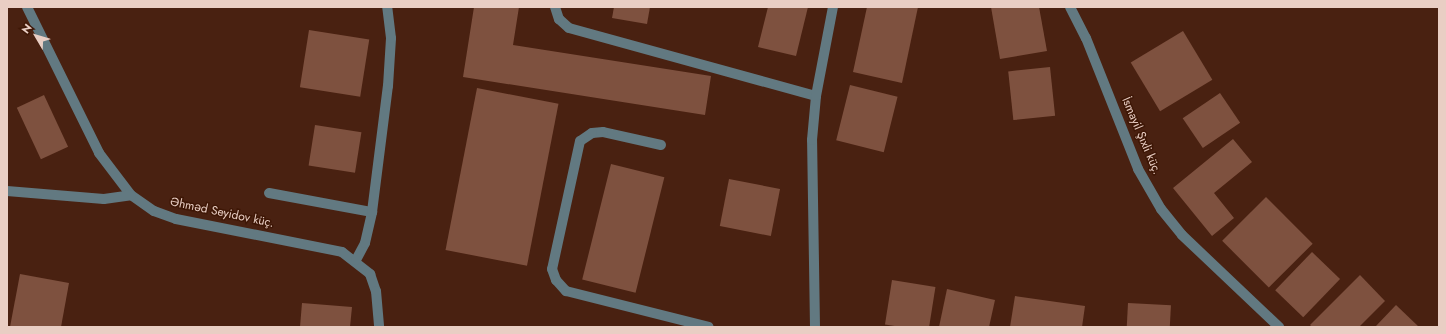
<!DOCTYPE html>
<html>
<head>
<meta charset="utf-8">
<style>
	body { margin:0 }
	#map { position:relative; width:1446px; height:334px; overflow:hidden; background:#492111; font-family:Jost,sans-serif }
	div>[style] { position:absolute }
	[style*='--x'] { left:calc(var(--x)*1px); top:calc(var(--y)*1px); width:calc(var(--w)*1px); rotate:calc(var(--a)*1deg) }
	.building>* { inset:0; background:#7e513f; transform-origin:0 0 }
	.minor>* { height:10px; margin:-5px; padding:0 5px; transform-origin:5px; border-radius:5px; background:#627981 }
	span { translate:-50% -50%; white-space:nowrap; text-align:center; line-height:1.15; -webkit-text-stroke:3px #3e1706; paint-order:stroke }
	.street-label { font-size:12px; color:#e9cec4 }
	.frame { position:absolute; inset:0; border:8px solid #e9cec4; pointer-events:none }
	.north { position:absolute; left:16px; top:16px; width:40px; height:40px; -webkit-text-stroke:3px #3e1706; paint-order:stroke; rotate:308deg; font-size:11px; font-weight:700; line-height:16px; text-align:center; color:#e9cec4 }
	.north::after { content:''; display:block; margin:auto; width:14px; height:18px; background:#e9cec4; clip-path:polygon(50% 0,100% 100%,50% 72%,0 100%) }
</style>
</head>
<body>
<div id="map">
	<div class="building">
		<i style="clip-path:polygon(474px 7px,519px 7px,513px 45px,711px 76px,705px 115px,463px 77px)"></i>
		<i style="clip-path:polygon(614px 7px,650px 7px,647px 24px,612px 18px)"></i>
		<i style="clip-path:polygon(768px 7px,808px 7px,796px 56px,758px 47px)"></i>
		<i style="clip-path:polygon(867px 7px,918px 7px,902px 83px,853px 72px)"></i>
		<i style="clip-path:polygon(991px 7px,1039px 7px,1047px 51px,1000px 59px)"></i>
		<i style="left:309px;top:30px;width:61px;height:58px;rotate:9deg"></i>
		<i style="left:1183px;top:31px;width:57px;height:61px;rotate:59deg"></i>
		<i style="left:1050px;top:67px;width:49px;height:42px;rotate:84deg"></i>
		<i style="left:850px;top:85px;width:49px;height:57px;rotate:14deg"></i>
		<i style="left:477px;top:88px;width:83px;height:165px;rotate:11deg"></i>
		<i style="left:1220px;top:93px;width:36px;height:45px;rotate:56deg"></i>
		<i style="left:44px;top:95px;width:57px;height:30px;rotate:65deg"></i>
		<i style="left:315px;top:125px;width:47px;height:41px;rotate:9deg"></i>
		<i style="clip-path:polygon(1233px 139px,1252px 162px,1214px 193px,1234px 218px,1212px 236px,1173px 188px)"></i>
		<i style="left:611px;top:164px;width:55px;height:119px;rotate:14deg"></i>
		<i style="left:729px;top:179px;width:52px;height:48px;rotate:11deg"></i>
		<i style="left:1266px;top:197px;width:66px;height:62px;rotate:45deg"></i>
		<i style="left:1312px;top:252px;width:39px;height:53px;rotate:44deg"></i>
		<i style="clip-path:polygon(20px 274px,69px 283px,61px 327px,10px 327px)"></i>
		<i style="clip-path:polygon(1360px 275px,1385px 301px,1359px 327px,1312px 327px,1310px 325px)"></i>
		<i style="left:892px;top:280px;width:44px;height:45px;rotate:9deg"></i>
		<i style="clip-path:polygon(947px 289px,995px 300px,989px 327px,939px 327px)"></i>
		<i style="clip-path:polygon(1015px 296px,1085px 306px,1082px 327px,1010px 327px)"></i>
		<i style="clip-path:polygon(302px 303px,352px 307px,350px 327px,300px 327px)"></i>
		<i style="left:1128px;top:303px;width:43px;height:24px;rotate:3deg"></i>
		<i style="clip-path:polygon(1396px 305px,1419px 327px,1375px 327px)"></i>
	</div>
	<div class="minor">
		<i style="--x:27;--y:7;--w:163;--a:63.7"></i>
		<i style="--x:99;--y:153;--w:53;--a:52.7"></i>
		<i style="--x:131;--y:195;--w:28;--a:35"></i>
		<i style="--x:154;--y:211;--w:23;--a:20"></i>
		<i style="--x:176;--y:219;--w:169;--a:11.2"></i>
		<i style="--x:342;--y:252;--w:36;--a:38"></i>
		<i style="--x:370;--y:274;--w:18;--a:71"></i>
		<i style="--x:376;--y:291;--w:36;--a:85"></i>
		<i style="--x:555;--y:7;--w:13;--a:72"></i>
		<i style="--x:559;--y:19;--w:13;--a:42"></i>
		<i style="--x:569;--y:28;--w:256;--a:15.4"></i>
		<i style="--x:1070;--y:7;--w:35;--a:63"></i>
		<i style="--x:1086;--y:38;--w:141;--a:68.3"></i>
		<i style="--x:1138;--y:169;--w:46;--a:60.1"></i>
		<i style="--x:1161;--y:209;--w:33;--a:51"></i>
		<i style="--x:1182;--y:235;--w:134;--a:43.5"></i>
		<i style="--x:661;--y:145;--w:59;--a:-167.4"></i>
		<i style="--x:603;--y:132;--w:11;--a:175"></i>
		<i style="--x:592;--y:133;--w:14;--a:146"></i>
		<i style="--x:580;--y:141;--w:131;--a:102.3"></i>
		<i style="--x:552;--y:269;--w:12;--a:70"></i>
		<i style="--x:556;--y:280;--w:15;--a:48"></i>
		<i style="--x:566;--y:291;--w:147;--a:14.1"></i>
		<i style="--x:7;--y:191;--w:97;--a:4.7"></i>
		<i style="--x:104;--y:199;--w:27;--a:-8"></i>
		<i style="--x:269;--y:193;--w:105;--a:10.5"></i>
		<i style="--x:356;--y:260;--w:19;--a:-62"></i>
		<i style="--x:365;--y:243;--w:32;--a:-77"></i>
		<i style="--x:372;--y:212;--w:127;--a:-82.8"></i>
		<i style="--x:388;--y:86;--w:48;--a:-86.4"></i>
		<i style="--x:391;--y:38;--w:31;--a:-97"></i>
		<i style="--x:815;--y:327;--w:187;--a:-90.9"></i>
		<i style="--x:812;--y:140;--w:44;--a:-84.8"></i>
		<i style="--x:816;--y:96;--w:91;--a:-79.2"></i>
	</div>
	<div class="street-label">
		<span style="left:1141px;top:136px;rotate:67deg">İsmayil Şıxli küç.</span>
		<span style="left:222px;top:213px;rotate:12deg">Əhməd Seyidov küç.</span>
	</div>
	<div class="frame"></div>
	<div class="north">N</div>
</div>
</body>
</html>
